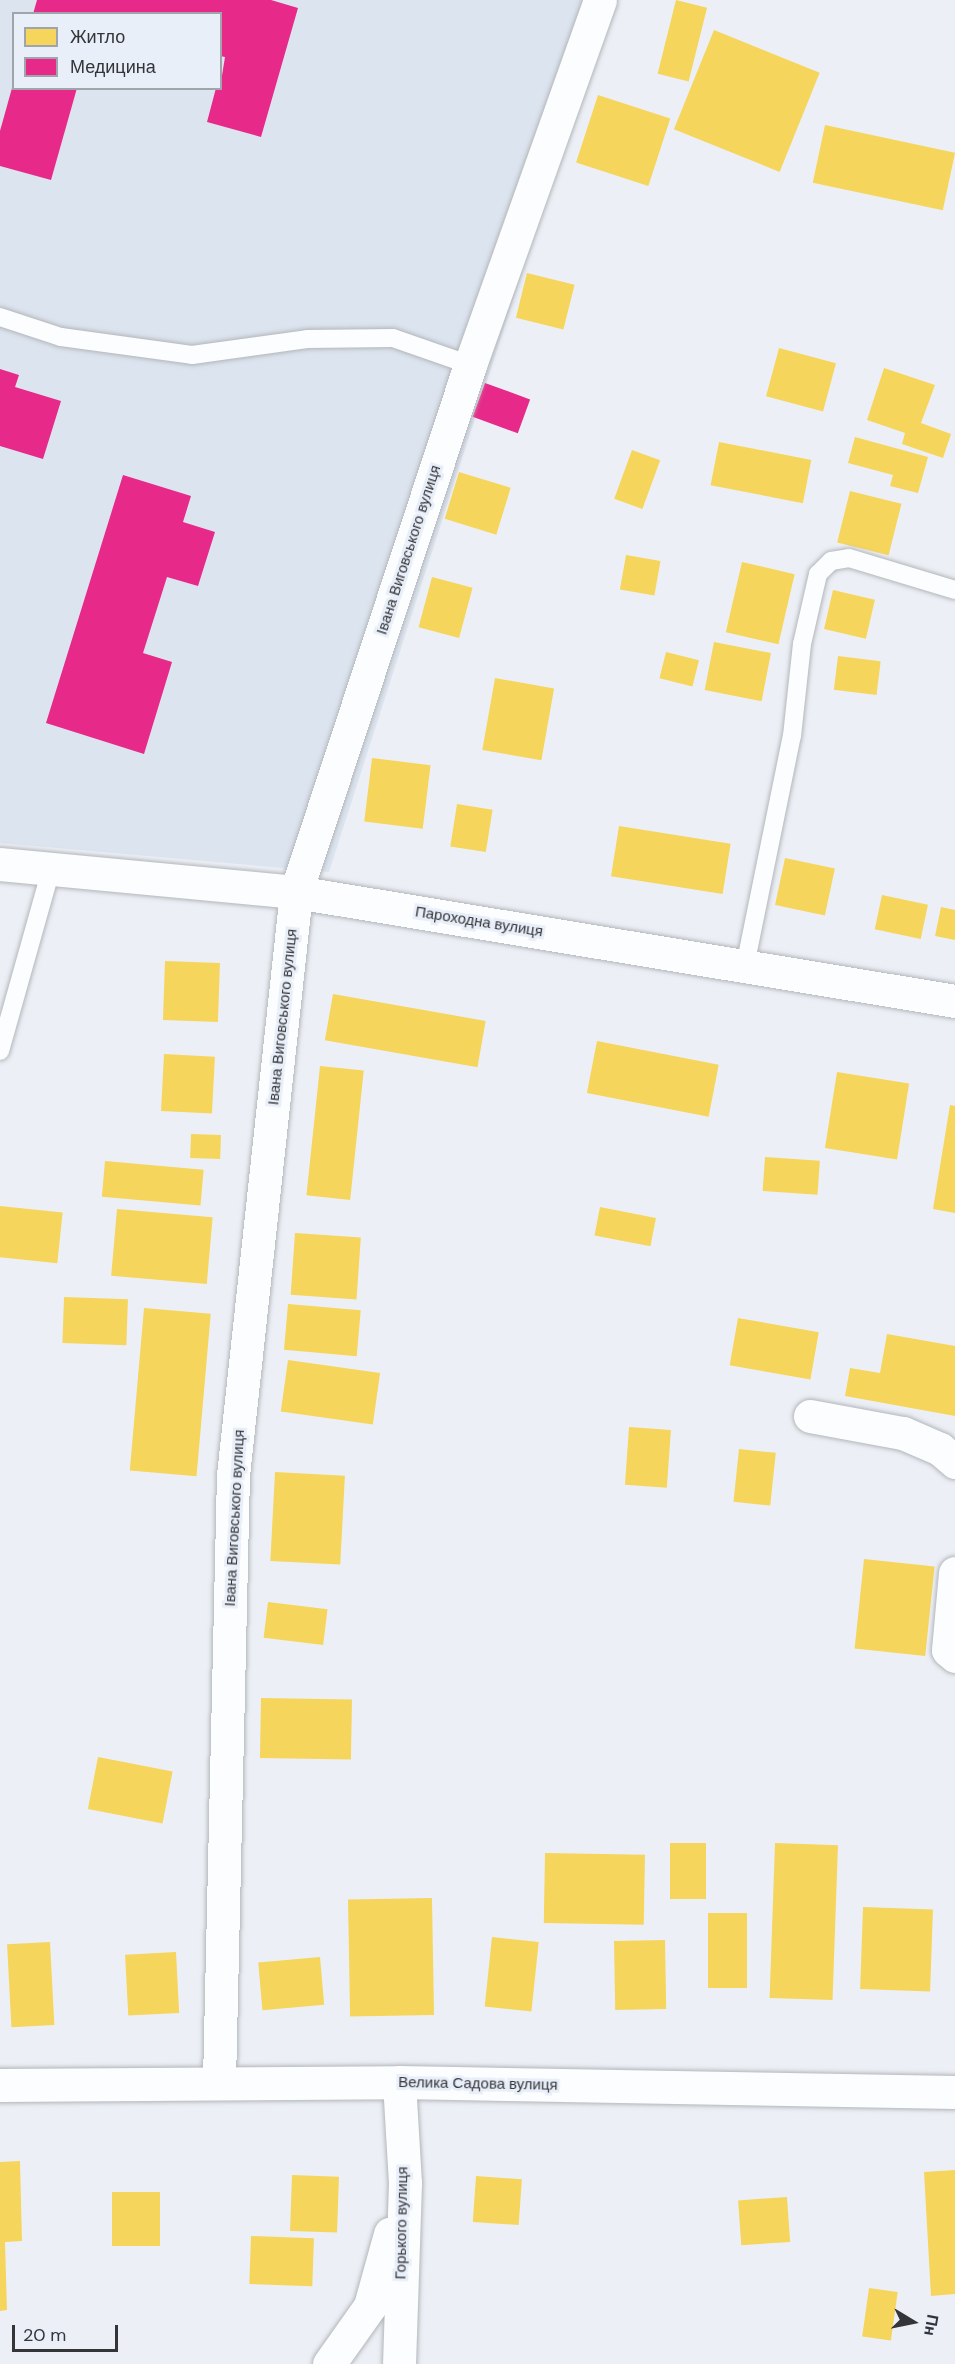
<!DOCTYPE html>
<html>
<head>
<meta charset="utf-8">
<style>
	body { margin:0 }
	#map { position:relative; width:955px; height:2364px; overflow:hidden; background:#ecf0f6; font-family:"DM Sans",sans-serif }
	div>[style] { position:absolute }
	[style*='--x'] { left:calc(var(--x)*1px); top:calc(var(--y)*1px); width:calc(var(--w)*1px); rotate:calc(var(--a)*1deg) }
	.built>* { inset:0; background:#dce4ef }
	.homes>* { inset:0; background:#f6d55c; transform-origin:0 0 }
	.health>* { inset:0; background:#e7298a; transform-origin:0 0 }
	.roads { filter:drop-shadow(0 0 2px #b3b6ba) drop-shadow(0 0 2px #b3b6ba) }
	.lane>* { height:18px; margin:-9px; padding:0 9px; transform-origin:9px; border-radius:9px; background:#fcfdfe }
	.street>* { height:33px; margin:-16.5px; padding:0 16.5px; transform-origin:16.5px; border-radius:16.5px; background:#fcfdfe }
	span { translate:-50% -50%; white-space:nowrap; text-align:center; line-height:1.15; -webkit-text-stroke:6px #e9eff9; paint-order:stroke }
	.street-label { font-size:15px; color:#333539 }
	.legend { position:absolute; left:12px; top:12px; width:210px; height:78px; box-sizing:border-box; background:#e9eff9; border:2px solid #a0a5ac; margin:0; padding:8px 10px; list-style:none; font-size:18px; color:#333539 }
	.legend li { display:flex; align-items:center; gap:12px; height:30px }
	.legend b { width:30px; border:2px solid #a0a5ac }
	.north { position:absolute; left:883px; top:2292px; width:60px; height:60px; -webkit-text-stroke:4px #e9eff9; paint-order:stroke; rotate:100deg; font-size:16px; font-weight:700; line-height:24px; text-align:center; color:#333539 }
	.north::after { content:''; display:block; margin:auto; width:21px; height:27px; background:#333539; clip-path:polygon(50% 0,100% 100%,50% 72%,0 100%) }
	.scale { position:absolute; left:12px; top:2325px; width:106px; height:27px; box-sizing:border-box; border:3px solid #333539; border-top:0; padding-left:8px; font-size:18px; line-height:21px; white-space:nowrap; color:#333539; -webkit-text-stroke:4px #e9eff9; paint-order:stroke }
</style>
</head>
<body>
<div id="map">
	<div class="built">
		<i style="clip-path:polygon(evenodd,0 0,592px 0,542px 210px,329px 872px,0 843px,0 0,14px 14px,220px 14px,220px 88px,14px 88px,14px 14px)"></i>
	</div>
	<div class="homes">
		<i style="left:676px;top:0;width:32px;height:76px;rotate:14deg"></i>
		<i style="left:714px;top:30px;width:114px;height:107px;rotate:22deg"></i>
		<i style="left:598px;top:95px;width:76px;height:71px;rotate:18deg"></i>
		<i style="left:825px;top:125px;width:133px;height:59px;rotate:12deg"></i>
		<i style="left:527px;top:273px;width:49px;height:46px;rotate:14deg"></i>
		<i style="left:779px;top:348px;width:59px;height:50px;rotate:15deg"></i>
		<i style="clip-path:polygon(884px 368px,935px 385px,921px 423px,951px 434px,943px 458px,902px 444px,905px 433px,867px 420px)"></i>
		<i style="clip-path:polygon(855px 437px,928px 457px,918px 493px,890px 486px,893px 475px,848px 463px)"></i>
		<i style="left:719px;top:442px;width:94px;height:44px;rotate:11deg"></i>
		<i style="left:632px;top:450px;width:30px;height:52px;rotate:20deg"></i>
		<i style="left:459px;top:472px;width:54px;height:49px;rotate:17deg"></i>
		<i style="left:850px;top:491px;width:53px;height:53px;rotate:14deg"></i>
		<i style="left:626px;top:555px;width:35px;height:35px;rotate:10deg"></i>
		<i style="left:742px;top:562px;width:54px;height:72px;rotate:13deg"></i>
		<i style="left:432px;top:577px;width:42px;height:52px;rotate:15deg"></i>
		<i style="left:833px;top:590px;width:43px;height:40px;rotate:13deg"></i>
		<i style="left:714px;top:642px;width:58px;height:49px;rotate:11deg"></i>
		<i style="left:666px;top:652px;width:34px;height:27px;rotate:14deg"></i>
		<i style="left:838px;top:656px;width:43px;height:34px;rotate:7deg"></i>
		<i style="left:495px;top:678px;width:60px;height:73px;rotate:10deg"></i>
		<i style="left:372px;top:758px;width:59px;height:64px;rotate:7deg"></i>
		<i style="left:457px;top:804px;width:36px;height:43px;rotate:9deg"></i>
		<i style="left:619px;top:826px;width:113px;height:51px;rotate:9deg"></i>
		<i style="left:785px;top:858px;width:51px;height:48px;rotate:12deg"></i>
		<i style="left:882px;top:895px;width:47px;height:35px;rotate:12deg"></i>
		<i style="clip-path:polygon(941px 907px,955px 910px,955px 940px,935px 936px)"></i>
		<i style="left:165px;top:961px;width:55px;height:59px;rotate:2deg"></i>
		<i style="left:333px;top:994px;width:155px;height:47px;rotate:10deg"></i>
		<i style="left:597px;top:1041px;width:124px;height:53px;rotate:11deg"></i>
		<i style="left:164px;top:1054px;width:51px;height:57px;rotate:3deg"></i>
		<i style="left:320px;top:1066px;width:44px;height:130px;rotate:6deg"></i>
		<i style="left:837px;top:1072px;width:73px;height:77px;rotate:9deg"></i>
		<i style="clip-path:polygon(950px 1105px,955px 1106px,955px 1213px,933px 1209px)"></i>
		<i style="left:191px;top:1134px;width:30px;height:24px;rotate:2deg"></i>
		<i style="left:765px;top:1157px;width:55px;height:34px;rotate:4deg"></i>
		<i style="left:105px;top:1161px;width:99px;height:36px;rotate:5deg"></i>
		<i style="left:0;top:1206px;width:63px;height:51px;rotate:6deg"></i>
		<i style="left:600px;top:1207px;width:57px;height:29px;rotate:11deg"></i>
		<i style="left:117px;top:1209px;width:96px;height:67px;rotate:5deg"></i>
		<i style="left:295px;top:1233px;width:66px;height:62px;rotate:4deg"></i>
		<i style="left:64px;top:1297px;width:64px;height:46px;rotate:2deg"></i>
		<i style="left:288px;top:1304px;width:73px;height:46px;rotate:5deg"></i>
		<i style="left:144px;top:1308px;width:67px;height:163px;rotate:5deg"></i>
		<i style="left:738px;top:1318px;width:82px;height:48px;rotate:10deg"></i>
		<i style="clip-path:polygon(887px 1334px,955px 1346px,955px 1416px,845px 1396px,850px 1368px,880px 1373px)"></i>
		<i style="left:288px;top:1360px;width:93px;height:52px;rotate:8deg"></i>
		<i style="left:629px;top:1427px;width:42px;height:58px;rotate:4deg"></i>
		<i style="left:739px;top:1449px;width:37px;height:53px;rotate:6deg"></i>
		<i style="left:275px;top:1472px;width:70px;height:89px;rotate:3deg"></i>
		<i style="left:864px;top:1559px;width:71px;height:90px;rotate:6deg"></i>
		<i style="left:268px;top:1602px;width:60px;height:36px;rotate:7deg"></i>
		<i style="left:261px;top:1698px;width:91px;height:60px;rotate:1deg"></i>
		<i style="left:98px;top:1757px;width:76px;height:53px;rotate:11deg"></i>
		<i style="left:670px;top:1843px;width:36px;height:56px"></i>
		<i style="left:775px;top:1843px;width:63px;height:155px;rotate:2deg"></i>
		<i style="left:545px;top:1853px;width:100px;height:70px;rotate:1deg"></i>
		<i style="left:432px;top:1898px;width:117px;height:84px;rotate:89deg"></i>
		<i style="left:863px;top:1907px;width:70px;height:82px;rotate:2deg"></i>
		<i style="left:708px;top:1913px;width:39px;height:75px"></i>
		<i style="left:492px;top:1937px;width:47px;height:70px;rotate:6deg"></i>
		<i style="left:665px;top:1940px;width:69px;height:51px;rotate:89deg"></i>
		<i style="left:50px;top:1942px;width:83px;height:43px;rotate:87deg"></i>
		<i style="left:176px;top:1952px;width:61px;height:51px;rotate:87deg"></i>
		<i style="left:320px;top:1957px;width:48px;height:62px;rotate:85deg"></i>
		<i style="clip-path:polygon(20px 2161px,22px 2241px,5px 2242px,7px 2310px,0 2311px,0 2162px)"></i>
		<i style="clip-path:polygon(955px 2170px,955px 2294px,931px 2296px,924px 2172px)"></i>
		<i style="left:292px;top:2175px;width:47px;height:56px;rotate:2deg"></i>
		<i style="left:476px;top:2176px;width:46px;height:46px;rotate:4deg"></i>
		<i style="left:112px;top:2192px;width:48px;height:54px"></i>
		<i style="left:787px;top:2197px;width:45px;height:49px;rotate:86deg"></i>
		<i style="left:251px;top:2236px;width:63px;height:48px;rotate:2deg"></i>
		<i style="left:869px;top:2288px;width:29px;height:49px;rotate:8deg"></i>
	</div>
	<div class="health">
		<i style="clip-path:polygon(37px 0,271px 0,298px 8px,261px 137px,207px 122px,216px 88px,220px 88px,225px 57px,220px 56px,220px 14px,33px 14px)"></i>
		<i style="clip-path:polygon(12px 88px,77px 88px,51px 180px,0 166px,0 131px)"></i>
		<i style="clip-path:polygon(0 369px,19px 375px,15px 387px,61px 401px,43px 459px,0 446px)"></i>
		<i style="left:485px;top:383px;width:48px;height:36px;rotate:20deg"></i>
		<i style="clip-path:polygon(123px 475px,191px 496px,183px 522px,215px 532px,198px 586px,167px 577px,143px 653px,172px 662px,144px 754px,46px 723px)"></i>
	</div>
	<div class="roads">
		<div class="lane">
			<i style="--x:0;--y:317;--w:64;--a:18.2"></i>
			<i style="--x:61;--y:337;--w:132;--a:7.8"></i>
			<i style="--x:192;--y:355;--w:116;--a:-7.9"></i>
			<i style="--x:307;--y:339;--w:86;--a:-0.7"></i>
			<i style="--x:393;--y:338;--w:82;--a:19.3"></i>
			<i style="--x:745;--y:966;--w:235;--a:-78.5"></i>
			<i style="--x:792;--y:736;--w:93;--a:-83.8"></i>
			<i style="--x:802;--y:644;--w:72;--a:-77.1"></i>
			<i style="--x:818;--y:574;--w:18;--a:-45"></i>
			<i style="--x:831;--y:561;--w:18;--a:-9"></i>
			<i style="--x:849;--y:558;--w:111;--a:16.8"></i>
			<i style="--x:0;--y:1051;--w:189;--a:-74.3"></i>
		</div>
		<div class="street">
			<i style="--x:0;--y:864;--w:297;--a:5.4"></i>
			<i style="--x:296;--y:892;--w:668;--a:9.39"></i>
			<i style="--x:810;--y:1416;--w:95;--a:10.4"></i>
			<i style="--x:903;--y:1433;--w:40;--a:23.4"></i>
			<i style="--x:940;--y:1449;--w:20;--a:41"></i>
			<i style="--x:955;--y:1573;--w:77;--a:95.2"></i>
			<i style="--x:948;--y:1650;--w:9;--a:41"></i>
			<i style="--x:219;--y:2082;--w:607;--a:-88.68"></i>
			<i style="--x:233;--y:1475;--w:586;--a:-83.83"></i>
			<i style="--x:296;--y:892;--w:555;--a:-71.73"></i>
			<i style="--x:470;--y:365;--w:387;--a:-70.4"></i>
			<i style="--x:0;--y:2085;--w:399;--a:-0.4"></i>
			<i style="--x:399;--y:2082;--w:556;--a:1.03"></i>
			<i style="--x:329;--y:2364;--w:71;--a:-54.7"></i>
			<i style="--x:370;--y:2306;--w:75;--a:-74.5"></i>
			<i style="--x:399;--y:2364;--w:181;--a:-88.1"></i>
			<i style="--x:405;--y:2183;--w:101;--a:-93.4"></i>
		</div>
	</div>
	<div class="street-label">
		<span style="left:409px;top:550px;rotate:-72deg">Івана Виговського вулиця</span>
		<span style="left:479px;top:922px;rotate:9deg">Пароходна вулиця</span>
		<span style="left:283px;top:1017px;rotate:-84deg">Івана Виговського вулиця</span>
		<span style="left:235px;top:1518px;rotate:-87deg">Івана Виговського вулиця</span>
		<span style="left:478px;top:2084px;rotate:1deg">Велика Садова вулиця</span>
		<span style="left:402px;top:2223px;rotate:-89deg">Горького вулиця</span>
	</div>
	<ul class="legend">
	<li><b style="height:16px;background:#f6d55c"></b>Житло</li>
	<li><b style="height:16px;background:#e7298a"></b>Медицина</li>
	</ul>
	<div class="north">Пн</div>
	<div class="scale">20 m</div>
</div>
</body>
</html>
